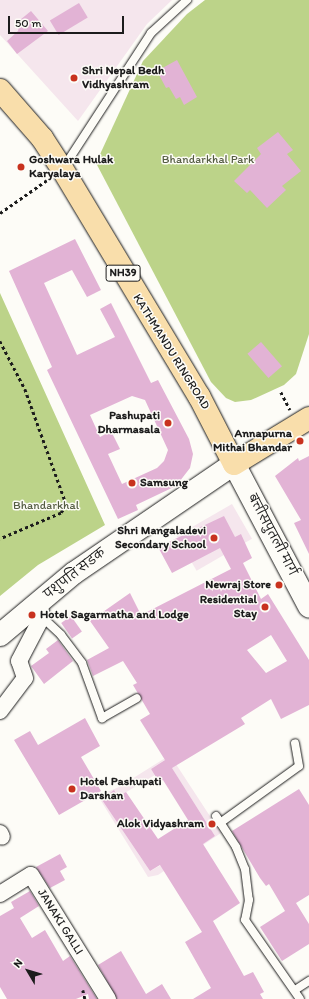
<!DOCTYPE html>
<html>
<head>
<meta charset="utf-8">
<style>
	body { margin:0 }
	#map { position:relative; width:309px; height:999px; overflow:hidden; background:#fdfcf7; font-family:Itim,"Playpen Sans Deva",sans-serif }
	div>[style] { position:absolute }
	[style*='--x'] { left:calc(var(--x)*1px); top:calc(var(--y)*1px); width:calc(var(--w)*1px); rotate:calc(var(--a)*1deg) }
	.built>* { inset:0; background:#f5e6ed; transform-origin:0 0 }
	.green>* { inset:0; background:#bcd389 }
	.building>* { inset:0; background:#e2b3d5; transform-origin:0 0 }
	.path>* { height:2.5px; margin-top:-1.25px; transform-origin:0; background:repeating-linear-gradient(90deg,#1c1c1c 0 3px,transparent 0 6px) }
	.roads { filter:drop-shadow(0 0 1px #1c1c1c) drop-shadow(0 0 1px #1c1c1c) }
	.lane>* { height:8px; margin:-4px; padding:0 4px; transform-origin:4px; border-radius:4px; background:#fdfcf7 }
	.street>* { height:16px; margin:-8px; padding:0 8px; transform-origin:8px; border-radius:8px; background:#fdfcf7 }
	.secondary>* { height:22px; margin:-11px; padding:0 11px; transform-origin:11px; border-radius:11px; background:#fdfcf7 }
	.highway>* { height:22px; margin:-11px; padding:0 11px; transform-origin:11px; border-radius:11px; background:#f9deab }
	.dots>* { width:11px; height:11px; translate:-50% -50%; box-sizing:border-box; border:2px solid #fdfcf7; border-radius:50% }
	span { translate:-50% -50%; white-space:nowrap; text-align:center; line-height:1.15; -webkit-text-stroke:3px #fdfcf7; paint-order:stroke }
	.shield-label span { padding:1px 3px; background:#fdfcf7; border:1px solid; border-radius:3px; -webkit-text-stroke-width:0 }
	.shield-label { font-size:11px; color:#1c1c1c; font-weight:700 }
	.poi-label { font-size:12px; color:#1c1c1c; font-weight:700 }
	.left { translate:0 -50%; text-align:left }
	.right { translate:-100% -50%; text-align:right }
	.park-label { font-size:12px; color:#545c42 }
	.street-label { font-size:12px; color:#1c1c1c }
	.north { position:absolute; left:8px; top:951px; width:40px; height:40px; -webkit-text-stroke:3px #fdfcf7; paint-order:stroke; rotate:308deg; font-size:11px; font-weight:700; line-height:16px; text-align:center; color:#1c1c1c }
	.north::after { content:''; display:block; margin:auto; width:14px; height:18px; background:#1c1c1c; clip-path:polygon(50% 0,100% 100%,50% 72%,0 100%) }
	.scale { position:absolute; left:8px; top:16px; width:116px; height:18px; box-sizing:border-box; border:2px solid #1c1c1c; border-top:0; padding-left:5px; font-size:12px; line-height:14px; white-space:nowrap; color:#1c1c1c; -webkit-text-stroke:3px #fdfcf7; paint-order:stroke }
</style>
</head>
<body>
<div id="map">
	<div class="built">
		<i style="clip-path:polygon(0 0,172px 0,147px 24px,78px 121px,0 35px)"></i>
		<i style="left:232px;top:504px;width:40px;height:64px;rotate:60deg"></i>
		<i style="clip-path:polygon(evenodd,170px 755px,221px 833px,158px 875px,148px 877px,98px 796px,119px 787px,170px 755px,166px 759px,215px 836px,150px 871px,102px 800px,114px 791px,118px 797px,155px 775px,151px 769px,166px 759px)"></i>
	</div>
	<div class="green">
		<i style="clip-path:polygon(205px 0,309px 0,309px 334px,296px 374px,284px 385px,251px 400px,235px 402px,226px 398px,211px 382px,96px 163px,143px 61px,187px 14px)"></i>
		<i style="clip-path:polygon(0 293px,105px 525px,38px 565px,0 596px)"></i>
	</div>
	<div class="building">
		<i style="left:79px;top:3px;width:17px;height:34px;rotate:59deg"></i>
		<i style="clip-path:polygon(31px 11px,48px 31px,17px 54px,7px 41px,18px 31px,20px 20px)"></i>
		<i style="clip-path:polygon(177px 60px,197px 97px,184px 105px,180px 97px,176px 99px,169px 87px,166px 88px,157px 71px)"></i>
		<i style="clip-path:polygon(278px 132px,293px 150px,287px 154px,301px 171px,282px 186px,286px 190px,267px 208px,250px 190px,247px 193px,234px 181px,261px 154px,257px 148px)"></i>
		<i style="clip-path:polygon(evenodd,75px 239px,101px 290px,87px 297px,72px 270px,44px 283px,77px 355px,115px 337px,100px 309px,111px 303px,151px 383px,158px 380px,189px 439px,193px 454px,190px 468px,176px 486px,136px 505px,138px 510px,118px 519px,47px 370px,52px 367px,9px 271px,75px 239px,132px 396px,145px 400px,168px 450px,164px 461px,157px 468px,122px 484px,108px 454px,120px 449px,111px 431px,100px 437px,90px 415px,132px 396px)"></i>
		<i style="left:261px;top:342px;width:32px;height:18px;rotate:49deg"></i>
		<i style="clip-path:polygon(309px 456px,309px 554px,294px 523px,301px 520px,275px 476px,298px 458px,299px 461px)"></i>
		<i style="clip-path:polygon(evenodd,224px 516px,235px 537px,241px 534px,252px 558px,243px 563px,261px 599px,268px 594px,309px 660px,309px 705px,281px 719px,271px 699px,241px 718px,245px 724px,172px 768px,215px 836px,203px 844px,240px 903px,213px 921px,244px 976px,253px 972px,264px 992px,260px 994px,263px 999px,193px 999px,211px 988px,185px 942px,202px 932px,160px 865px,150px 871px,102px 800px,114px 790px,118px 797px,126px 792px,158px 839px,188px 820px,163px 780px,159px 782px,151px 769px,165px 760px,140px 720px,150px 714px,133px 685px,137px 683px,123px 661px,93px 676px,87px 660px,109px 648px,90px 621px,130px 593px,141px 615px,231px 569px,220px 548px,172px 573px,158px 547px,224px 516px,271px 635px,287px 661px,266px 673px,247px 650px,271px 635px)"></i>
		<i style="left:71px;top:616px;width:19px;height:12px;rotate:55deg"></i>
		<i style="clip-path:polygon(58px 640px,73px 661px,44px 684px,31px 666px,49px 653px,46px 649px)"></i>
		<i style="clip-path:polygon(85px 718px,100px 746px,81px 757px,101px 791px,59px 815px,14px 740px,30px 731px,38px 745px)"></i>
		<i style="clip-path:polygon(299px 789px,309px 805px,309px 895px,296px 903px,309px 924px,309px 944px,282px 961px,260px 927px,285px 911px,269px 884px,266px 886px,260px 878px,232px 831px)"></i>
		<i style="clip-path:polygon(60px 854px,67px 867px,60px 871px,65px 880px,50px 888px,36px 867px)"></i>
		<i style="clip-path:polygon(30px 891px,39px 906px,20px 918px,32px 938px,45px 930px,63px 961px,70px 956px,97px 999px,89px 999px,88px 994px,76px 999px,7px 999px,0 987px,0 916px,14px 908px,11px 902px)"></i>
		<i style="clip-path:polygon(121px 951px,146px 994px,162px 984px,171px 999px,117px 999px,98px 965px)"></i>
	</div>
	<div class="path">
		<i style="--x:0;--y:213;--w:57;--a:-35.1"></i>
		<i style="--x:0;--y:341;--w:54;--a:62.5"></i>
		<i style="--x:25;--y:389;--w:124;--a:70.3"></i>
		<i style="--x:67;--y:506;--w:9;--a:131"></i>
		<i style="--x:61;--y:513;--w:66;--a:156.9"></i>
		<i style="--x:281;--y:392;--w:20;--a:63"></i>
		<i style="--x:83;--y:990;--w:9;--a:77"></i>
	</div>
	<div class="roads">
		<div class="lane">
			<i style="--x:64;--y:167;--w:160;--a:-57"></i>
			<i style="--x:151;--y:33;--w:49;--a:-42.5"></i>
			<i style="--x:42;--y:617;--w:26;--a:43"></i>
			<i style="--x:61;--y:635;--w:35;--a:53"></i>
			<i style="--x:82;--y:663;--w:59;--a:70"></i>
			<i style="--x:102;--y:718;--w:40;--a:-29.7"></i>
			<i style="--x:216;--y:816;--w:37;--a:57"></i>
			<i style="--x:236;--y:847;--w:24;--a:68"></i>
			<i style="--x:245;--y:869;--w:31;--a:83"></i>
			<i style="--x:249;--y:900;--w:20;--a:101"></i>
			<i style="--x:245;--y:920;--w:96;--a:55.2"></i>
			<i style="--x:220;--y:823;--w:97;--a:-35.8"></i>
			<i style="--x:299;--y:766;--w:23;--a:-100"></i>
			<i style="--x:295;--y:990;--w:17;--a:-33"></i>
		</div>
		<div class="street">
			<i style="--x:0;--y:711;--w:41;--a:-52.9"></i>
			<i style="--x:25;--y:678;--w:18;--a:-109"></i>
			<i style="--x:19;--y:661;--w:50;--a:-62.4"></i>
			<i style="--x:42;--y:617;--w:15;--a:-101"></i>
			<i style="--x:0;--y:833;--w:4;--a:63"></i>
			<i style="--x:0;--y:894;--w:36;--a:-32"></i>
			<i style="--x:31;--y:875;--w:146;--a:58.2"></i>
		</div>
		<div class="secondary">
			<i style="--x:0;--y:635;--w:97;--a:-40"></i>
			<i style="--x:74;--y:573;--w:194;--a:-34.3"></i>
			<i style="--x:234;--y:464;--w:161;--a:62.2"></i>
		</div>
		<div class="highway">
			<i style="--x:0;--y:90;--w:64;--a:48.8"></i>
			<i style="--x:42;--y:138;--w:38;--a:57"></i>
			<i style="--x:63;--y:170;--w:264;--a:59"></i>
			<i style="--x:199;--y:396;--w:76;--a:62.8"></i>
			<i style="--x:234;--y:464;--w:88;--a:-31.5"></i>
		</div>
	</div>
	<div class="dots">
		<i style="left:74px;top:78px;background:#c8321e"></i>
		<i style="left:21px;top:167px;background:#c8321e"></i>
		<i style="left:168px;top:423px;background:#c8321e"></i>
		<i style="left:300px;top:441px;background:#c8321e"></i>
		<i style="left:132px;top:483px;background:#c8321e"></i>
		<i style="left:214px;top:538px;background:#c8321e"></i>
		<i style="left:279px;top:585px;background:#c8321e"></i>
		<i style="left:265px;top:607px;background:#c8321e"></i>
		<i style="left:32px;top:615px;background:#c8321e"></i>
		<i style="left:72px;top:789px;background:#c8321e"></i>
		<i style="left:212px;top:824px;background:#c8321e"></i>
	</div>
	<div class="shield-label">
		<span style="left:123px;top:273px">NH39</span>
	</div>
	<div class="poi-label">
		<span class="left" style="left:82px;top:78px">Shri Nepal Bedh<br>Vidhyashram</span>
		<span class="left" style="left:29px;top:167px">Goshwara Hulak<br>Karyalaya</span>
		<span class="right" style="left:160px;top:423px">Pashupati<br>Dharmasala</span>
		<span class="right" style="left:292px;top:441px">Annapurna<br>Mithai Bhandar</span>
		<span class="left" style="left:140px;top:483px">Samsung</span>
		<span class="right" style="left:206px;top:538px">Shri Mangaladevi<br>Secondary School</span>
		<span class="right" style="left:271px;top:585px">Newraj Store</span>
		<span class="right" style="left:257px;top:607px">Residential<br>Stay</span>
		<span class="left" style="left:40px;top:615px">Hotel Sagarmatha and Lodge</span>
		<span class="left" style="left:80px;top:789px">Hotel Pashupati<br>Darshan</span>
		<span class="right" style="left:204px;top:824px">Alok Vidyashram</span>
	</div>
	<div class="park-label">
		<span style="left:208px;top:160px">Bhandarkhal Park</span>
		<span style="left:46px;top:506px">Bhandarkhal</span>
	</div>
	<div class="street-label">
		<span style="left:171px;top:352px;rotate:58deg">KATHMANDU RINGROAD</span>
		<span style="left:272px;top:535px;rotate:62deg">बत्तीसपुतली मार्ग</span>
		<span style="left:75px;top:574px;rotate:-38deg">पशुपति सडक</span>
		<span style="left:60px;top:922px;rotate:58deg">JANAKI GALLI</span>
	</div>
	<div class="north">N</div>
	<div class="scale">50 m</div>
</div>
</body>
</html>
